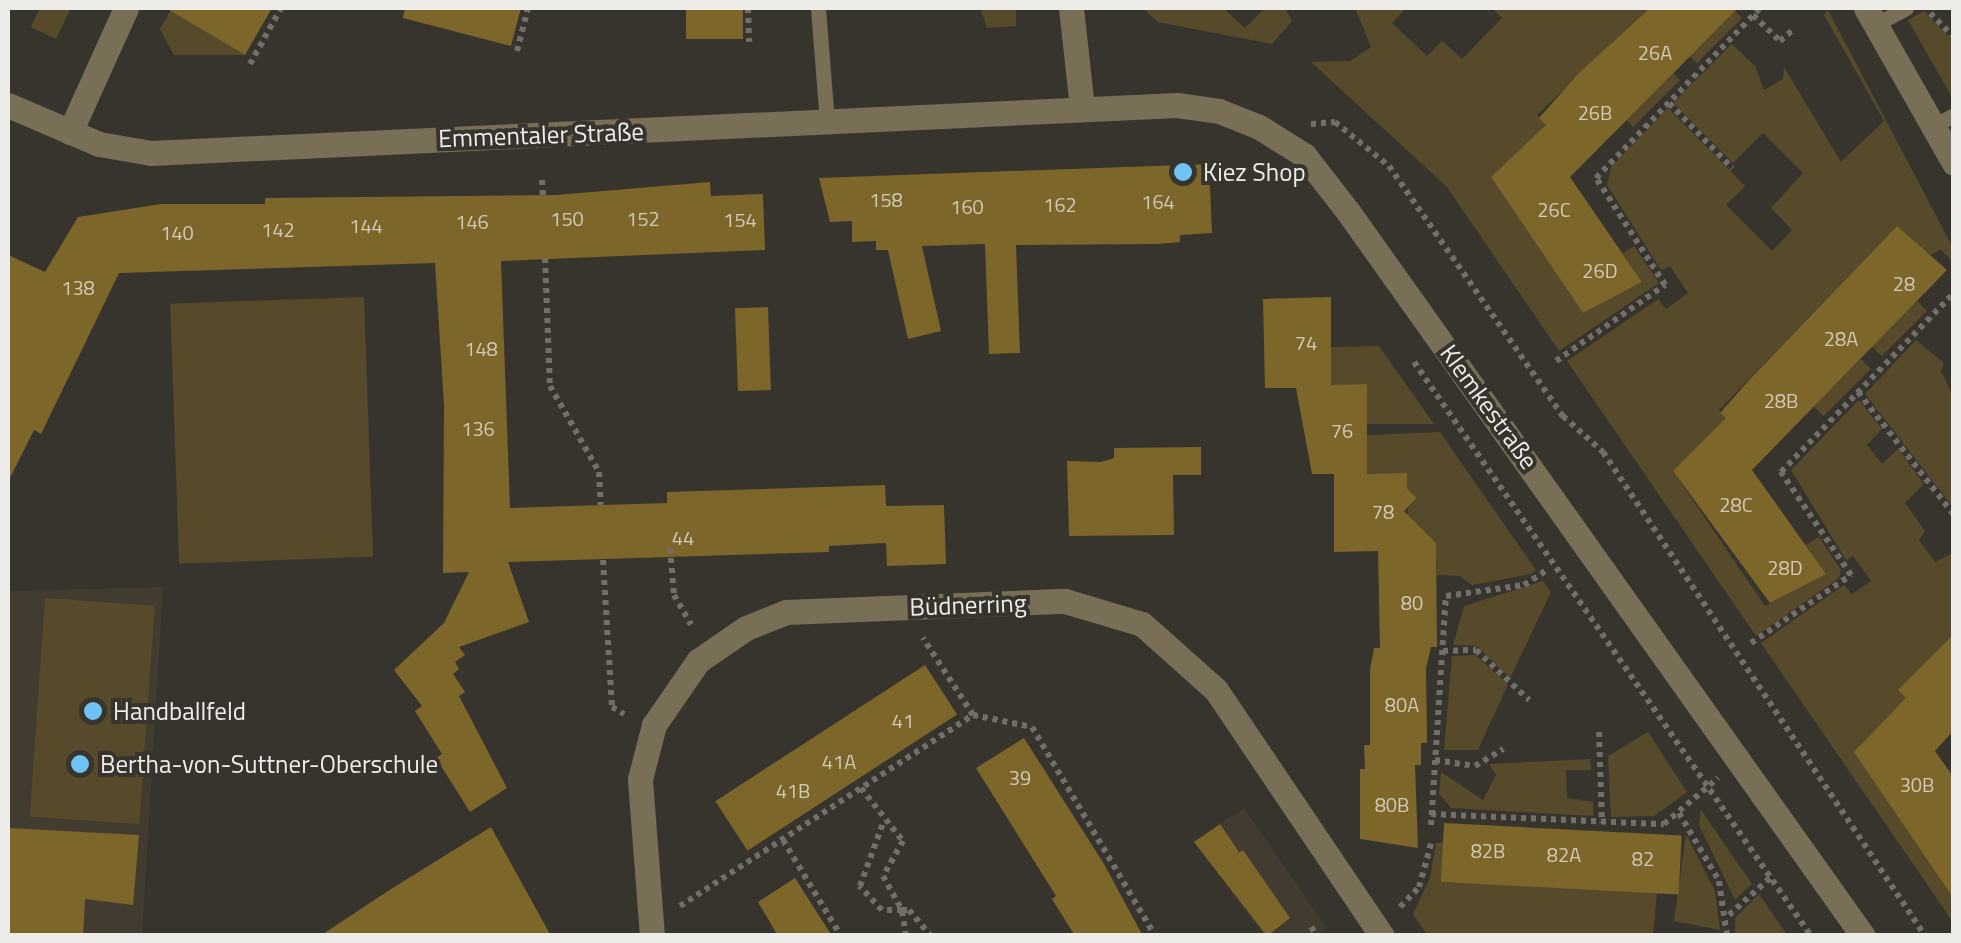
<!DOCTYPE html>
<html>
<head>
<meta charset="utf-8">
<style>
	body { margin:0 }
	#map { position:relative; width:1961px; height:943px; overflow:hidden; background:#37342e; font-family:"Titillium Web",sans-serif }
	div>[style] { position:absolute }
	[style*='--x'] { left:calc(var(--x)*1px); top:calc(var(--y)*1px); width:calc(var(--w)*1px); rotate:calc(var(--a)*1deg) }
	.built>* { inset:0; background:#413c2f }
	.green>* { inset:0; background:#574a2a; transform-origin:0 0 }
	.building>* { inset:0; background:#7d662a; transform-origin:0 0 }
	.path>* { height:6px; margin-top:-3px; transform-origin:0; background:repeating-linear-gradient(90deg,#726f6a 0 5px,transparent 0 10px) }
	.service>* { height:15px; margin:-7.5px; padding:0 7.5px; transform-origin:7.5px; border-radius:7.5px; background:#796f57 }
	.minor>* { height:25px; margin:-12.5px; padding:0 12.5px; transform-origin:12.5px; border-radius:12.5px; background:#796f57 }
	.tertiary>* { height:25px; margin:-12.5px; padding:0 12.5px; transform-origin:12.5px; border-radius:12.5px; background:#796f57 }
	.dots>* { width:28px; height:28px; translate:-50% -50%; box-sizing:border-box; border:5px solid #37342e; border-radius:50% }
	span { translate:-50% -50%; white-space:nowrap; text-align:center; line-height:1.15; -webkit-text-stroke:8px #37342e; paint-order:stroke }
	.number-label { font-size:20px; color:#d2cab8 }
	.number-label span { -webkit-text-stroke-width:0 }
	.street-label { font-size:25px; color:#eeece8 }
	.poi-label { font-size:25px; color:#eeece8 }
	.left { translate:0 -50%; text-align:left }
	.frame { position:absolute; inset:0; border:10px solid #eeece8; pointer-events:none }
</style>
</head>
<body>
<div id="map">
	<div class="built">
		<i style="clip-path:polygon(163px 587px,142px 935px,8px 936px,8px 591px)"></i>
		<i style="clip-path:polygon(1244px 808px,1326px 927px,1315px 935px,1264px 935px,1194px 842px)"></i>
	</div>
	<div class="green">
		<i style="clip-path:polygon(40px 8px,71px 8px,56px 39px,31px 27px)"></i>
		<i style="clip-path:polygon(172px 8px,208px 8px,197px 26px,245px 55px,174px 55px,160px 29px)"></i>
		<i style="clip-path:polygon(980px 8px,1016px 8px,1016px 26px,987px 28px)"></i>
		<i style="clip-path:polygon(1143px 8px,1223px 8px,1245px 28px,1265px 8px,1285px 8px,1292px 21px,1272px 44px,1158px 22px)"></i>
		<i style="clip-path:polygon(1355px 8px,1406px 8px,1392px 23px,1427px 56px,1442px 41px,1462px 59px,1502px 18px,1492px 8px,1650px 8px,1537px 115px,1547px 126px,1491px 177px,1583px 313px,1642px 282px,1623px 253px,1634px 246px,1659px 283px,1559px 351px,1447px 187px,1311px 62px,1350px 61px,1371px 47px)"></i>
		<i style="clip-path:polygon(1828px 10px,1953px 248px,1953px 262px,1940px 249px,1932px 255px,1923px 251px,1897px 226px,1719px 410px,1727px 419px,1673px 471px,1765px 606px,1825px 574px,1806px 545px,1819px 537px,1841px 570px,1839px 578px,1756px 636px,1567px 361px,1658px 299px,1666px 309px,1688px 293px,1670px 266px,1661px 270px,1607px 185px,1611px 167px,1668px 108px,1745px 186px,1726px 205px,1772px 251px,1792px 230px,1771px 208px,1803px 173px,1763px 133px,1733px 163px,1673px 103px,1732px 44px,1755px 66px,1764px 90px,1783px 79px,1784px 67px,1841px 162px,1884px 121px,1824px 15px)"></i>
		<i style="left:1735px;top:11px;width:10px;height:64px;rotate:45deg"></i>
		<i style="clip-path:polygon(1924px 11px,1953px 41px,1953px 99px,1908px 20px)"></i>
		<i style="left:1673px;top:73px;width:10px;height:66px;rotate:45deg"></i>
		<i style="left:364px;top:297px;width:260px;height:194px;rotate:88deg"></i>
		<i style="left:1917px;top:301px;width:14px;height:64px;rotate:45deg"></i>
		<i style="clip-path:polygon(1916px 340px,1944px 363px,1941px 371px,1952px 394px,1953px 507px,1865px 394px)"></i>
		<i style="clip-path:polygon(1379px 346px,1434px 424px,1367px 424px,1367px 385px,1331px 385px,1331px 347px)"></i>
		<i style="left:1861px;top:359px;width:14px;height:67px;rotate:45deg"></i>
		<i style="clip-path:polygon(1859px 400px,1882px 429px,1867px 445px,1882px 464px,1898px 449px,1924px 484px,1905px 503px,1925px 531px,1919px 540px,1935px 562px,1953px 553px,1954px 639px,1899px 689px,1908px 700px,1903px 824px,1924px 855px,1953px 880px,1953px 922px,1761px 643px,1844px 585px,1852px 594px,1871px 581px,1853px 556px,1846px 560px,1791px 470px)"></i>
		<i style="clip-path:polygon(1440px 432px,1536px 570px,1531px 574px,1472px 585px,1460px 576px,1437px 575px,1436px 550px,1408px 550px,1408px 508px,1417px 498px,1407px 488px,1407px 474px,1367px 474px,1367px 435px)"></i>
		<i style="clip-path:polygon(1543px 581px,1551px 592px,1510px 678px,1477px 646px,1453px 645px,1464px 606px)"></i>
		<i style="left:45px;top:598px;width:110px;height:219px;rotate:4deg"></i>
		<i style="clip-path:polygon(1475px 655px,1508px 684px,1478px 750px,1444px 750px,1452px 656px)"></i>
		<i style="clip-path:polygon(1648px 732px,1687px 792px,1654px 816px,1611px 817px,1608px 756px)"></i>
		<i style="clip-path:polygon(1590px 759px,1591px 770px,1566px 770px,1567px 798px,1593px 802px,1594px 816px,1451px 808px,1439px 794px,1441px 772px,1483px 800px,1496px 775px,1489px 764px)"></i>
		<i style="clip-path:polygon(1701px 810px,1752px 884px,1735px 900px,1699px 825px)"></i>
		<i style="clip-path:polygon(1686px 834px,1715px 891px,1720px 930px,1674px 921px)"></i>
		<i style="clip-path:polygon(1443px 842px,1442px 882px,1657px 892px,1653px 935px,1427px 935px,1413px 914px,1430px 878px,1436px 843px)"></i>
		<i style="clip-path:polygon(1759px 894px,1787px 935px,1735px 935px,1735px 918px)"></i>
	</div>
	<div class="building">
		<i style="clip-path:polygon(166px 8px,272px 8px,245px 55px)"></i>
		<i style="clip-path:polygon(405px 8px,521px 8px,511px 46px,403px 18px)"></i>
		<i style="left:686px;top:8px;width:57px;height:31px"></i>
		<i style="clip-path:polygon(1650px 8px,1738px 8px,1570px 177px,1642px 282px,1583px 313px,1491px 177px,1546px 125px,1539px 118px,1578px 74px)"></i>
		<i style="clip-path:polygon(1209px 164px,1212px 233px,1180px 235px,1180px 242px,1159px 244px,1016px 245px,1020px 353px,989px 354px,985px 244px,922px 246px,941px 331px,908px 339px,888px 250px,876px 250px,876px 241px,852px 242px,852px 221px,830px 222px,819px 178px)"></i>
		<i style="clip-path:polygon(710px 182px,711px 196px,763px 194px,765px 250px,501px 261px,510px 508px,667px 503px,667px 492px,885px 485px,886px 506px,944px 505px,946px 564px,887px 566px,886px 543px,829px 546px,829px 552px,508px 562px,529px 622px,459px 647px,465px 655px,455px 662px,459px 669px,453px 674px,465px 692px,459px 696px,507px 788px,470px 812px,436px 758px,442px 754px,415px 711px,422px 706px,394px 670px,444px 623px,469px 572px,443px 573px,444px 405px,435px 263px,119px 273px,41px 434px,34px 430px,8px 482px,8px 255px,45px 272px,78px 217px,161px 204px,265px 204px,265px 198px,556px 195px)"></i>
		<i style="clip-path:polygon(1897px 226px,1947px 270px,1752px 470px,1826px 574px,1770px 603px,1673px 471px,1726px 418px,1720px 413px,1750px 379px)"></i>
		<i style="clip-path:polygon(1331px 297px,1331px 385px,1367px 384px,1367px 474px,1407px 473px,1407px 488px,1417px 498px,1404px 511px,1436px 543px,1437px 647px,1431px 647px,1426px 668px,1427px 743px,1421px 743px,1421px 765px,1415px 765px,1418px 848px,1360px 839px,1360px 769px,1365px 769px,1364px 745px,1370px 745px,1370px 670px,1374px 648px,1380px 648px,1378px 551px,1334px 552px,1334px 474px,1312px 474px,1296px 388px,1265px 388px,1263px 299px)"></i>
		<i style="left:768px;top:307px;width:83px;height:33px;rotate:88deg"></i>
		<i style="clip-path:polygon(1201px 447px,1201px 475px,1173px 475px,1174px 535px,1069px 536px,1067px 461px,1101px 462px,1114px 458px,1114px 448px)"></i>
		<i style="clip-path:polygon(1954px 634px,1954px 730px,1935px 751px,1954px 778px,1954px 899px,1854px 752px,1906px 698px,1898px 690px)"></i>
		<i style="left:925px;top:665px;width:59px;height:250px;rotate:57deg"></i>
		<i style="clip-path:polygon(1024px 738px,1104px 864px,1143px 936px,1075px 936px,1052px 899px,1056px 896px,976px 768px)"></i>
		<i style="left:1444px;top:823px;width:238px;height:59px;rotate:3deg"></i>
		<i style="clip-path:polygon(1220px 824px,1239px 852px,1229px 859px,1243px 850px,1290px 918px,1267px 936px,1194px 842px)"></i>
		<i style="clip-path:polygon(491px 827px,551px 936px,320px 936px,391px 889px)"></i>
		<i style="clip-path:polygon(8px 828px,139px 835px,133px 905px,85px 899px,83px 936px,8px 936px)"></i>
		<i style="clip-path:polygon(795px 878px,832px 936px,778px 936px,758px 902px)"></i>
	</div>
	<div class="path">
		<i style="--x:748;--y:8;--w:34;--a:88"></i>
		<i style="--x:1930;--y:13;--w:34;--a:45"></i>
		<i style="--x:1753;--y:15;--w:37;--a:44"></i>
		<i style="--x:1780;--y:41;--w:18;--a:-41"></i>
		<i style="--x:517;--y:51;--w:44;--a:-75.7"></i>
		<i style="--x:250;--y:64;--w:64;--a:-61"></i>
		<i style="--x:1669;--y:103;--w:91;--a:45.9"></i>
		<i style="--x:1311;--y:124;--w:24;--a:-5"></i>
		<i style="--x:1335;--y:122;--w:70;--a:39.2"></i>
		<i style="--x:1389;--y:166;--w:305;--a:55.2"></i>
		<i style="--x:1563;--y:416;--w:54;--a:42"></i>
		<i style="--x:1603;--y:452;--w:581;--a:56.36"></i>
		<i style="--x:542;--y:180;--w:15;--a:86"></i>
		<i style="--x:545;--y:258;--w:128;--a:87.8"></i>
		<i style="--x:550;--y:386;--w:99;--a:60.3"></i>
		<i style="--x:599;--y:472;--w:33;--a:87"></i>
		<i style="--x:1556;--y:361;--w:133;--a:-34.9"></i>
		<i style="--x:1665;--y:285;--w:127;--a:-122.8"></i>
		<i style="--x:1596;--y:178;--w:236;--a:-46"></i>
		<i style="--x:1414;--y:362;--w:698;--a:55.33"></i>
		<i style="--x:1858;--y:392;--w:156;--a:52"></i>
		<i style="--x:670;--y:548;--w:47;--a:85.1"></i>
		<i style="--x:674;--y:595;--w:34;--a:60"></i>
		<i style="--x:603;--y:560;--w:147;--a:86.5"></i>
		<i style="--x:612;--y:707;--w:14;--a:30"></i>
		<i style="--x:1751;--y:643;--w:121;--a:-34.2"></i>
		<i style="--x:1851;--y:575;--w:125;--a:-124.2"></i>
		<i style="--x:1781;--y:472;--w:249;--a:-46"></i>
		<i style="--x:1443;--y:651;--w:33;--a:-2"></i>
		<i style="--x:1476;--y:650;--w:73;--a:43.3"></i>
		<i style="--x:973;--y:715;--w:60;--a:11.5"></i>
		<i style="--x:1032;--y:727;--w:243;--a:59.5"></i>
		<i style="--x:1599;--y:732;--w:91;--a:88.1"></i>
		<i style="--x:1435;--y:760;--w:40;--a:8.5"></i>
		<i style="--x:1475;--y:766;--w:33;--a:-31"></i>
		<i style="--x:861;--y:788;--w:68;--a:51.6"></i>
		<i style="--x:903;--y:841;--w:40;--a:119.7"></i>
		<i style="--x:883;--y:876;--w:39;--a:61"></i>
		<i style="--x:902;--y:910;--w:20;--a:180"></i>
		<i style="--x:882;--y:910;--w:33;--a:-133"></i>
		<i style="--x:860;--y:886;--w:67;--a:-69.9"></i>
		<i style="--x:1679;--y:813;--w:79;--a:59.5"></i>
		<i style="--x:1719;--y:881;--w:56;--a:81.7"></i>
		<i style="--x:1431;--y:814;--w:233;--a:2.5"></i>
		<i style="--x:1664;--y:824;--w:71;--a:-40.4"></i>
		<i style="--x:1431;--y:825;--w:229;--a:-86.3"></i>
		<i style="--x:1446;--y:596;--w:79;--a:-8"></i>
		<i style="--x:1524;--y:585;--w:27;--a:-33"></i>
		<i style="--x:783;--y:840;--w:112;--a:58.9"></i>
		<i style="--x:680;--y:906;--w:350;--a:-33.1"></i>
		<i style="--x:973;--y:715;--w:92;--a:-123"></i>
		<i style="--x:1400;--y:907;--w:28;--a:-46"></i>
		<i style="--x:1419;--y:887;--w:45;--a:-74.4"></i>
		<i style="--x:1729;--y:915;--w:57;--a:-42.1"></i>
		<i style="--x:1311;--y:927;--w:11;--a:56"></i>
		<i style="--x:906;--y:936;--w:26;--a:-99"></i>
		<i style="--x:902;--y:910;--w:7;--a:0"></i>
		<i style="--x:909;--y:910;--w:34;--a:50"></i>
	</div>
	<div class="service">
		<i style="--x:818;--y:8;--w:115;--a:85.5"></i>
		<i style="--x:1876;--y:24;--w:34;--a:-28"></i>
		<i style="--x:1935;--y:125;--w:21;--a:-28"></i>
	</div>
	<div class="minor">
		<i style="--x:1071;--y:8;--w:101;--a:83.7"></i>
		<i style="--x:1866;--y:8;--w:178;--a:60.4"></i>
		<i style="--x:70;--y:132;--w:136;--a:-65.7"></i>
		<i style="--x:652;--y:936;--w:157;--a:-94.4"></i>
		<i style="--x:640;--y:779;--w:56;--a:-75.5"></i>
		<i style="--x:654;--y:725;--w:78;--a:-55.5"></i>
		<i style="--x:698;--y:661;--w:58;--a:-34.5"></i>
		<i style="--x:746;--y:628;--w:43;--a:-21.8"></i>
		<i style="--x:786;--y:612;--w:279;--a:-2.3"></i>
		<i style="--x:1065;--y:601;--w:80;--a:16.6"></i>
		<i style="--x:1142;--y:624;--w:99;--a:41.7"></i>
		<i style="--x:1216;--y:690;--w:297;--a:56"></i>
	</div>
	<div class="tertiary">
		<i style="--x:8;--y:105;--w:99;--a:23.2"></i>
		<i style="--x:99;--y:144;--w:53;--a:9.8"></i>
		<i style="--x:151;--y:153;--w:1027;--a:-2.68"></i>
		<i style="--x:1177;--y:105;--w:42;--a:8.1"></i>
		<i style="--x:1219;--y:111;--w:43;--a:21.8"></i>
		<i style="--x:1259;--y:127;--w:53;--a:31.9"></i>
		<i style="--x:1304;--y:155;--w:73;--a:52.2"></i>
		<i style="--x:1349;--y:213;--w:887;--a:54.59"></i>
	</div>
	<div class="dots">
		<i style="left:1183px;top:172px;background:#70c1f4"></i>
		<i style="left:93px;top:711px;background:#70c1f4"></i>
		<i style="left:80px;top:764px;background:#70c1f4"></i>
	</div>
	<div class="number-label">
		<span style="left:1655px;top:52px">26A</span>
		<span style="left:1595px;top:112px">26B</span>
		<span style="left:886px;top:199px">158</span>
		<span style="left:1158px;top:201px">164</span>
		<span style="left:1060px;top:204px">162</span>
		<span style="left:967px;top:206px">160</span>
		<span style="left:1554px;top:209px">26C</span>
		<span style="left:567px;top:218px">150</span>
		<span style="left:643px;top:218px">152</span>
		<span style="left:740px;top:219px">154</span>
		<span style="left:472px;top:221px">146</span>
		<span style="left:366px;top:225px">144</span>
		<span style="left:278px;top:229px">142</span>
		<span style="left:177px;top:232px">140</span>
		<span style="left:1600px;top:270px">26D</span>
		<span style="left:1904px;top:283px">28</span>
		<span style="left:78px;top:287px">138</span>
		<span style="left:1841px;top:338px">28A</span>
		<span style="left:1306px;top:342px">74</span>
		<span style="left:481px;top:348px">148</span>
		<span style="left:1781px;top:400px">28B</span>
		<span style="left:478px;top:428px">136</span>
		<span style="left:1342px;top:430px">76</span>
		<span style="left:1736px;top:504px">28C</span>
		<span style="left:1383px;top:511px">78</span>
		<span style="left:683px;top:537px">44</span>
		<span style="left:1785px;top:567px">28D</span>
		<span style="left:1412px;top:602px">80</span>
		<span style="left:1402px;top:704px">80A</span>
		<span style="left:903px;top:720px">41</span>
		<span style="left:839px;top:761px">41A</span>
		<span style="left:1020px;top:777px">39</span>
		<span style="left:1917px;top:784px">30B</span>
		<span style="left:793px;top:790px">41B</span>
		<span style="left:1392px;top:804px">80B</span>
		<span style="left:1488px;top:850px">82B</span>
		<span style="left:1564px;top:854px">82A</span>
		<span style="left:1643px;top:858px">82</span>
	</div>
	<div class="street-label">
		<span style="left:541px;top:135px;rotate:-2deg">Emmentaler Straße</span>
		<span style="left:1489px;top:407px;rotate:54deg">Klemkestraße</span>
		<span style="left:968px;top:605px;rotate:-2deg">Büdnerring</span>
	</div>
	<div class="poi-label">
		<span class="left" style="left:1203px;top:172px">Kiez Shop</span>
		<span class="left" style="left:113px;top:711px">Handballfeld</span>
		<span class="left" style="left:100px;top:764px">Bertha-von-Suttner-Oberschule</span>
	</div>
	<div class="frame"></div>
</div>
</body>
</html>
